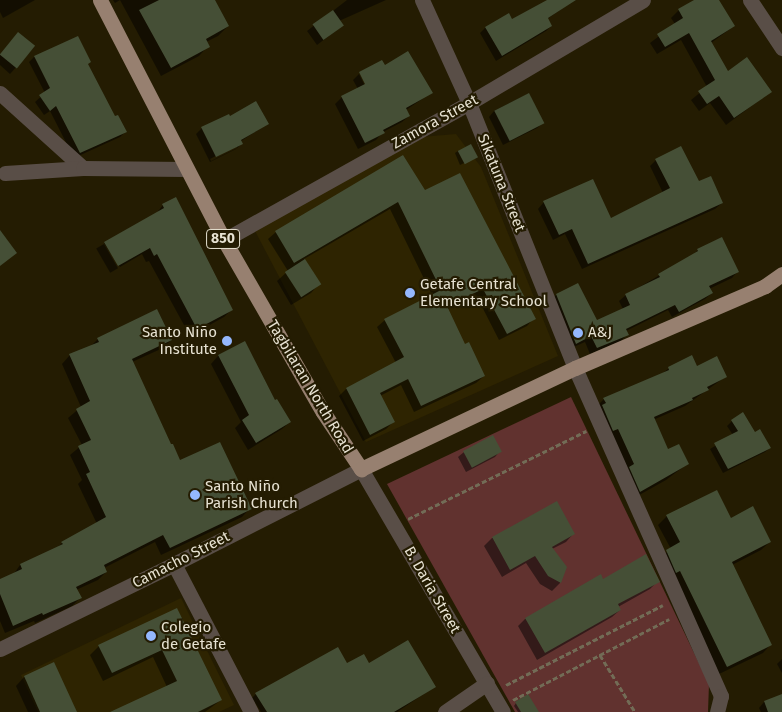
<!DOCTYPE html>
<html>
<head>
<meta charset="utf-8">
<style>
	body { margin:0 }
	#map { position:relative; width:782px; height:712px; overflow:hidden; background:#241c02; font-family:"Fira Sans",sans-serif }
	div>[style] { position:absolute }
	[style*='--x'] { left:calc(var(--x)*1px); top:calc(var(--y)*1px); width:calc(var(--w)*1px); rotate:calc(var(--a)*1deg) }
	.built>* { inset:0; background:#2e2401 }
	.green>* { inset:0; background:#61322f }
	.shadow>* { inset:0; background:#0007; transform-origin:0 0 }
	.building>* { inset:0; background:#454f36; transform-origin:0 0 }
	.path>* { height:3px; margin-top:-1.5px; transform-origin:0; background:repeating-linear-gradient(90deg,#726c56 0 5px,transparent 0 7.5px) }
	.minor>* { height:15px; margin:-7.5px; padding:0 7.5px; transform-origin:7.5px; border-radius:7.5px; background:#594e47 }
	.major>* { height:15px; margin:-7.5px; padding:0 7.5px; transform-origin:7.5px; border-radius:7.5px; background:#978070 }
	.dots>* { width:14px; height:14px; translate:-50% -50%; box-sizing:border-box; border:2px solid #241c02; border-radius:50% }
	span { translate:-50% -50%; white-space:nowrap; text-align:center; line-height:1.15; -webkit-text-stroke:4.5px #241c02; paint-order:stroke }
	.shield-label span { padding:1px 4px; background:#241c02; border:1px solid; border-radius:4px; -webkit-text-stroke-width:0 }
	.shield-label { font-size:14px; color:#e7e2d2; font-weight:700 }
	.street-label { font-size:15px; color:#e7e2d2 }
	.poi-label { font-size:15px; color:#e7e2d2 }
	.left { translate:0 -50%; text-align:left }
	.right { translate:-100% -50%; text-align:right }
</style>
</head>
<body>
<div id="map">
	<div class="built">
		<i style="clip-path:polygon(456px 134px,481px 167px,558px 356px,366px 442px,255px 231px,421px 137px)"></i>
		<i style="clip-path:polygon(181px 598px,234px 705px,219px 712px,38px 712px,21px 675px)"></i>
	</div>
	<div class="green">
		<i style="clip-path:polygon(571px 397px,709px 684px,708px 712px,515px 712px,387px 484px)"></i>
	</div>
	<div class="shadow">
		<i style="clip-path:polygon(0 0,35px 0,3px 18px,0 12px)"></i>
		<i style="clip-path:polygon(113px 0,213px 0,228px 26px,218px 36px,206px 42px,208px 46px,199px 56px,161px 76px,120px 0,115px 3px)"></i>
		<i style="clip-path:polygon(347px 0,386px 0,339px 21px,342px 26px,317px 45px,307px 31px)"></i>
		<i style="clip-path:polygon(549px 0,568px 0,570px 3px,547px 19px,551px 26px,546px 31px,496px 61px,480px 33px,485px 28px,512px 21px)"></i>
		<i style="clip-path:polygon(696px 0,718px 0,734px 26px,711px 43px,727px 72px,770px 92px,726px 125px,710px 103px,699px 111px,691px 100px,707px 87px,681px 40px,657px 54px,650px 43px,675px 24px,671px 18px,679px 10px)"></i>
		<i style="clip-path:polygon(13px 40px,34px 47px,10px 74px,0 65px,0 55px)"></i>
		<i style="clip-path:polygon(34px 57px,87px 65px,114px 118px,125px 132px,120px 137px,74px 158px,50px 111px,44px 115px,35px 102px,45px 93px,29px 62px)"></i>
		<i style="clip-path:polygon(384px 67px,431px 93px,406px 110px,409px 116px,402px 122px,383px 132px,376px 140px,358px 149px,335px 104px,342px 97px,358px 89px,353px 80px,359px 74px,367px 90px,369px 89px,360px 73px)"></i>
		<i style="clip-path:polygon(528px 94px,543px 123px,537px 128px,503px 145px,489px 117px,494px 111px)"></i>
		<i style="clip-path:polygon(evenodd,228px 116px,267px 124px,241px 141px,242px 143px,236px 149px,210px 162px,196px 134px,202px 128px,228px 116px,237px 145px,237px 148px,211px 161px,210px 159px,237px 145px)"></i>
		<i style="clip-path:polygon(458px 151px,476px 157px,460px 165px,455px 153px)"></i>
		<i style="clip-path:polygon(656px 160px,698px 183px,722px 203px,715px 209px,582px 269px,565px 234px,553px 240px,538px 209px,544px 202px,610px 220px,663px 193px,650px 166px)"></i>
		<i style="clip-path:polygon(425px 192px,534px 318px,527px 326px,499px 340px,476px 295px,447px 309px,465px 346px,484px 376px,476px 383px,414px 412px,401px 385px,380px 396px,393px 422px,386px 429px,363px 441px,339px 396px,346px 389px,396px 363px,377px 327px,385px 320px,432px 295px,390px 209px,304px 259px,319px 284px,311px 293px,291px 305px,277px 281px,288px 271px,268px 239px,276px 232px)"></i>
		<i style="clip-path:polygon(163px 205px,231px 310px,224px 317px,190px 336px,149px 261px,146px 262px,142px 254px,120px 267px,104px 243px,156px 214px)"></i>
		<i style="left:104px;top:244px;width:28px;height:9px;rotate:60deg"></i>
		<i style="clip-path:polygon(698px 250px,738px 271px,732px 278px,709px 289px,712px 293px,705px 299px,672px 317px,668px 310px,626px 331px,627px 334px,621px 341px,590px 354px,585px 342px,569px 349px,550px 302px,556px 295px,578px 285px,596px 322px,623px 309px,619px 301px,626px 295px,692px 256px)"></i>
		<i style="clip-path:polygon(98px 339px,171px 340px,163px 348px,132px 362px,170px 446px,180px 462px,250px 508px,242px 517px,161px 555px,155px 542px,104px 568px,106px 572px,98px 580px,76px 590px,80px 598px,72px 606px,35px 623px,34px 621px,5px 633px,0 621px,0 580px,13px 575px,20px 565px,56px 549px,62px 543px,97px 524px,78px 484px,82px 480px,70px 455px,82px 445px,68px 418px,81px 407px,62px 364px,70px 355px,90px 347px)"></i>
		<i style="clip-path:polygon(244px 343px,275px 401px,290px 422px,282px 429px,248px 450px,235px 428px,241px 422px,211px 364px,218px 356px)"></i>
		<i style="clip-path:polygon(697px 367px,725px 377px,685px 406px,653px 420px,668px 451px,687px 464px,666px 480px,634px 498px,598px 405px,604px 399px,662px 374px,669px 368px)"></i>
		<i style="clip-path:polygon(732px 421px,755px 433px,770px 448px,765px 452px,723px 473px,710px 449px,733px 435px,727px 426px)"></i>
		<i style="clip-path:polygon(500px 451px,495px 457px,466px 472px,458px 457px,464px 452px)"></i>
		<i style="clip-path:polygon(716px 492px,730px 519px,770px 542px,761px 550px,732px 565px,771px 644px,763px 653px,719px 674px,659px 559px,671px 549px,658px 525px,667px 516px)"></i>
		<i style="clip-path:polygon(574px 533px,566px 542px,552px 549px,565px 567px,560px 583px,552px 591px,540px 584px,526px 563px,502px 577px,484px 546px,492px 538px)"></i>
		<i style="clip-path:polygon(603px 581px,658px 581px,650px 589px,618px 607px,620px 610px,612px 617px,537px 660px,518px 626px,525px 619px)"></i>
		<i style="clip-path:polygon(177px 609px,221px 700px,205px 712px,113px 712px,167px 687px,153px 657px,103px 681px,90px 655px,99px 646px)"></i>
		<i style="clip-path:polygon(782px 659px,782px 673px,777px 664px)"></i>
		<i style="clip-path:polygon(53px 664px,76px 712px,28px 712px,16px 686px,24px 677px)"></i>
		<i style="clip-path:polygon(347px 665px,434px 687px,397px 712px,261px 712px,252px 698px,256px 694px)"></i>
		<i style="clip-path:polygon(782px 695px,782px 712px,761px 712px,759px 708px,764px 702px)"></i>
		<i style="clip-path:polygon(516px 703px,537px 712px,518px 712px,514px 706px)"></i>
	</div>
	<div class="building">
		<i style="clip-path:polygon(159px 0,215px 0,229px 26px,206px 39px,210px 47px,171px 68px,139px 10px)"></i>
		<i style="clip-path:polygon(547px 0,576px 0,548px 18px,552px 26px,502px 56px,485px 27px,509px 13px,512px 19px)"></i>
		<i style="clip-path:polygon(694px 0,719px 0,735px 26px,711px 41px,728px 71px,747px 57px,772px 92px,734px 118px,719px 96px,707px 104px,698px 91px,715px 80px,689px 33px,665px 47px,657px 34px,683px 18px,678px 9px)"></i>
		<i style="left:333px;top:10px;width:19px;height:25px;rotate:55deg"></i>
		<i style="left:18px;top:32px;width:22px;height:29px;rotate:39deg"></i>
		<i style="clip-path:polygon(78px 36px,91px 62px,88px 64px,115px 116px,118px 115px,127px 132px,80px 153px,56px 106px,50px 111px,39px 95px,50px 88px,34px 56px)"></i>
		<i style="clip-path:polygon(408px 51px,433px 93px,406px 108px,410px 116px,383px 130px,385px 133px,365px 143px,341px 96px,365px 84px,359px 72px,382px 60px,385px 65px)"></i>
		<i style="left:529px;top:93px;width:34px;height:39px;rotate:63deg"></i>
		<i style="clip-path:polygon(256px 101px,269px 124px,241px 140px,243px 144px,216px 157px,201px 127px,229px 114px,230px 116px)"></i>
		<i style="left:471px;top:144px;width:15px;height:15px;rotate:62deg"></i>
		<i style="clip-path:polygon(681px 146px,699px 181px,711px 176px,723px 203px,588px 264px,572px 229px,559px 235px,543px 201px,593px 179px,611px 218px,670px 188px,655px 159px)"></i>
		<i style="clip-path:polygon(403px 155px,425px 190px,460px 173px,536px 319px,507px 334px,483px 289px,447px 306px,465px 344px,469px 342px,485px 376px,421px 406px,408px 379px,380px 393px,395px 422px,370px 435px,346px 388px,404px 357px,384px 319px,441px 290px,398px 202px,294px 263px,275px 231px)"></i>
		<i style="clip-path:polygon(176px 197px,233px 310px,197px 329px,157px 254px,154px 256px,150px 248px,118px 266px,104px 242px,164px 208px,162px 204px)"></i>
		<i style="clip-path:polygon(0 230px,17px 253px,0 266px)"></i>
		<i style="clip-path:polygon(722px 237px,739px 272px,709px 286px,713px 293px,679px 312px,675px 305px,626px 329px,629px 335px,597px 348px,591px 336px,576px 344px,556px 294px,578px 283px,597px 320px,630px 305px,625px 294px,660px 277px,658px 274px,698px 251px,697px 249px)"></i>
		<i style="left:305px;top:259px;width:30px;height:24px;rotate:57deg"></i>
		<i style="clip-path:polygon(157px 309px,172px 340px,132px 359px,171px 444px,173px 444px,180px 460px,220px 442px,252px 509px,170px 548px,163px 535px,104px 565px,107px 572px,76px 587px,82px 598px,43px 615px,42px 613px,13px 626px,0 594px,0 579px,22px 569px,20px 564px,63px 544px,61px 542px,106px 517px,86px 474px,90px 472px,78px 446px,91px 440px,76px 409px,90px 401px,69px 354px,99px 342px,97px 338px)"></i>
		<i style="clip-path:polygon(245px 341px,275px 400px,277px 399px,291px 422px,256px 443px,242px 420px,249px 415px,218px 355px)"></i>
		<i style="clip-path:polygon(692px 355px,697px 366px,717px 356px,727px 377px,707px 387px,709px 390px,692px 398px,693px 400px,654px 417px,668px 449px,679px 444px,689px 464px,640px 492px,629px 467px,634px 464px,618px 429px,613px 431px,602px 405px,606px 403px,603px 398px,669px 370px,668px 367px)"></i>
		<i style="clip-path:polygon(743px 412px,755px 432px,760px 429px,771px 448px,728px 469px,714px 443px,738px 431px,731px 420px)"></i>
		<i style="left:493px;top:435px;width:19px;height:34px;rotate:62deg"></i>
		<i style="clip-path:polygon(717px 490px,731px 518px,753px 506px,771px 542px,732px 562px,772px 645px,727px 667px,680px 571px,676px 573px,666px 550px,680px 542px,666px 515px)"></i>
		<i style="clip-path:polygon(557px 501px,575px 534px,552px 547px,567px 567px,561px 583px,548px 576px,535px 556px,510px 570px,492px 537px)"></i>
		<i style="clip-path:polygon(646px 554px,660px 582px,618px 604px,621px 610px,545px 653px,525px 618px,601px 574px,603px 579px)"></i>
		<i style="clip-path:polygon(177px 608px,222px 700px,198px 712px,110px 712px,177px 681px,162px 650px,112px 673px,98px 645px)"></i>
		<i style="clip-path:polygon(408px 640px,436px 687px,394px 712px,267px 712px,255px 693px,338px 647px,347px 663px,364px 654px,369px 663px)"></i>
		<i style="clip-path:polygon(54px 662px,77px 712px,40px 712px,24px 676px)"></i>
		<i style="clip-path:polygon(528px 694px,539px 712px,521px 712px,515px 702px)"></i>
		<i style="clip-path:polygon(782px 694px,782px 712px,768px 712px,764px 701px)"></i>
	</div>
	<div class="path">
		<i style="--x:408;--y:519;--w:199;--a:-26.3"></i>
		<i style="--x:600;--y:655;--w:67;--a:58.4"></i>
		<i style="--x:506;--y:685;--w:176;--a:-27"></i>
		<i style="--x:513;--y:700;--w:176;--a:-27.4"></i>
	</div>
	<div class="minor">
		<i style="--x:422;--y:0;--w:113;--a:65.5"></i>
		<i style="--x:469;--y:103;--w:285;--a:68.2"></i>
		<i style="--x:575;--y:368;--w:359;--a:66"></i>
		<i style="--x:721;--y:696;--w:16;--a:104"></i>
		<i style="--x:750;--y:0;--w:58;--a:56.3"></i>
		<i style="--x:0;--y:93;--w:112;--a:42.1"></i>
		<i style="--x:5;--y:173;--w:78;--a:-3.7"></i>
		<i style="--x:83;--y:168;--w:103;--a:0.6"></i>
		<i style="--x:224;--y:240;--w:281;--a:-29.2"></i>
		<i style="--x:469;--y:103;--w:202;--a:-30.6"></i>
		<i style="--x:174;--y:564;--w:167;--a:62.5"></i>
		<i style="--x:0;--y:649;--w:194;--a:-26"></i>
		<i style="--x:174;--y:564;--w:210;--a:-26.9"></i>
		<i style="--x:361;--y:469;--w:281;--a:59.7"></i>
		<i style="--x:445;--y:712;--w:51;--a:-34.6"></i>
	</div>
	<div class="major">
		<i style="--x:100;--y:0;--w:270;--a:62.7"></i>
		<i style="--x:224;--y:240;--w:198;--a:60.1"></i>
		<i style="--x:323;--y:412;--w:69;--a:56.3"></i>
		<i style="--x:361;--y:469;--w:237;--a:-25.3"></i>
		<i style="--x:575;--y:368;--w:207;--a:-23.3"></i>
		<i style="--x:765;--y:286;--w:21;--a:-35"></i>
	</div>
	<div class="dots">
		<i style="left:410px;top:293px;background:#94b7fd"></i>
		<i style="left:578px;top:333px;background:#94b7fd"></i>
		<i style="left:227px;top:341px;background:#94b7fd"></i>
		<i style="left:195px;top:495px;background:#94b7fd"></i>
		<i style="left:151px;top:636px;background:#94b7fd"></i>
	</div>
	<div class="shield-label">
		<span style="left:223px;top:239px">850</span>
	</div>
	<div class="street-label">
		<span style="left:435px;top:122px;rotate:-29deg">Zamora Street</span>
		<span style="left:501px;top:183px;rotate:68deg">Sikatuna Street</span>
		<span style="left:310px;top:387px;rotate:59deg">Tagbilaran North Road</span>
		<span style="left:181px;top:560px;rotate:-27deg">Camacho Street</span>
		<span style="left:432px;top:590px;rotate:60deg">B. Daria Street</span>
	</div>
	<div class="poi-label">
		<span class="left" style="left:420px;top:293px">Getafe Central<br>Elementary School</span>
		<span class="right" style="left:217px;top:341px">Santo Niño<br>Institute</span>
		<span class="left" style="left:588px;top:333px">A&amp;J</span>
		<span class="left" style="left:205px;top:495px">Santo Niño<br>Parish Church</span>
		<span class="left" style="left:161px;top:636px">Colegio<br>de Getafe</span>
	</div>
</div>
</body>
</html>
